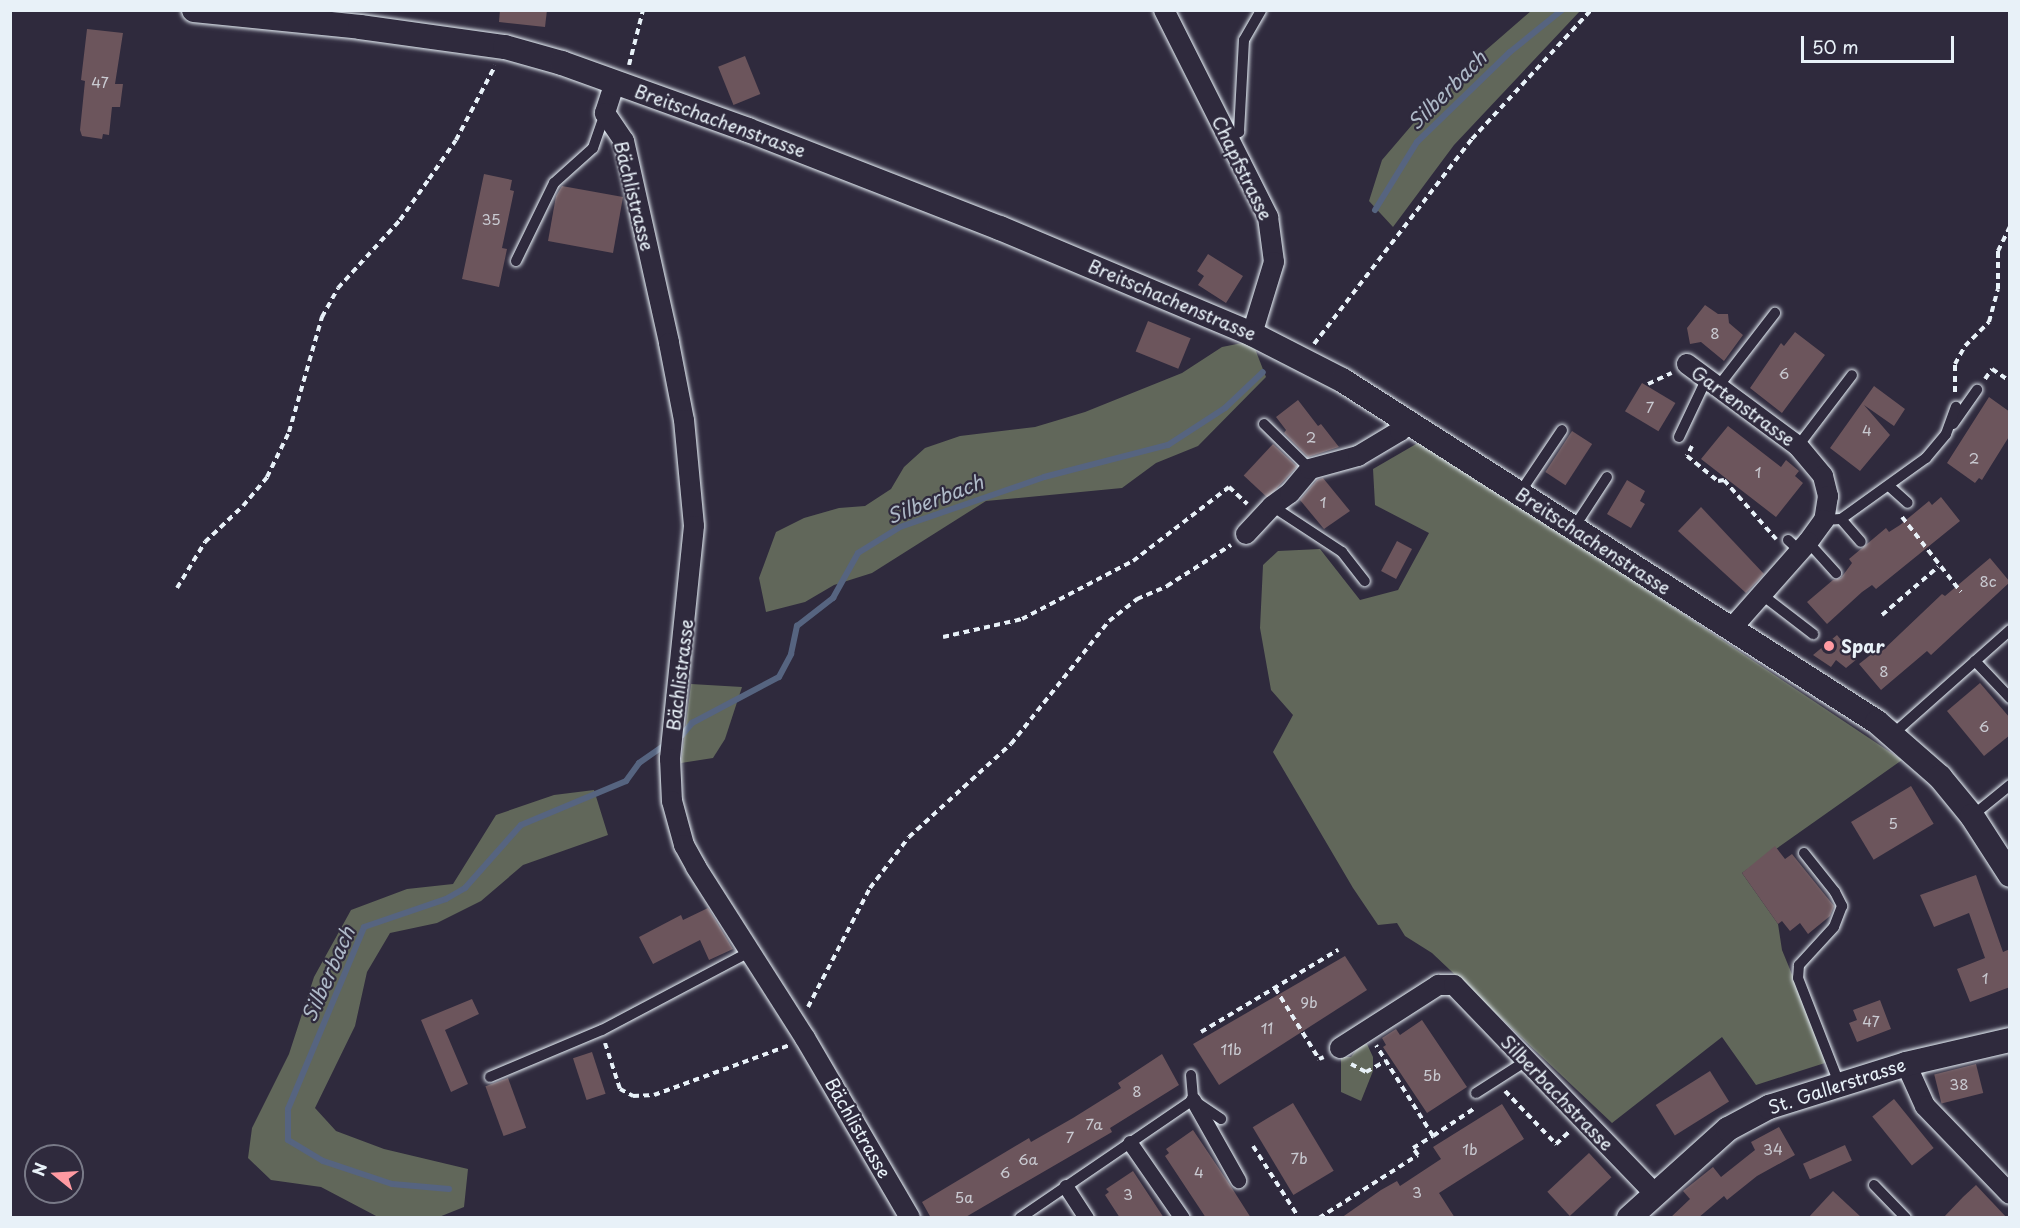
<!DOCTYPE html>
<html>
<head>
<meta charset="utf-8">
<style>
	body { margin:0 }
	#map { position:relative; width:2020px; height:1228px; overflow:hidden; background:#2f2a3d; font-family:"Playpen Sans",sans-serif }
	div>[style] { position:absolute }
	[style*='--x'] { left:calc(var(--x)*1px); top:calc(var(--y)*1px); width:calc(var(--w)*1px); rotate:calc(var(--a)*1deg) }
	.green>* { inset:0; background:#61675a }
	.stream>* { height:6px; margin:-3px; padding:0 3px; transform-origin:3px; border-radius:3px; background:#566480 }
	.building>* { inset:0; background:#6c555c; transform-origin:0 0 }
	.path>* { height:4px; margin-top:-2px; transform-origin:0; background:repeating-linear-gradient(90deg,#e8f1f8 0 6px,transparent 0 10.5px) }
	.roads { filter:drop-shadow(0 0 2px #e8f1f8) drop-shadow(0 0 2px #e8f1f8) }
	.service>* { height:10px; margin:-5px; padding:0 5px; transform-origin:5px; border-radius:5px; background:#2f2a3d }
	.pedestrian>* { height:15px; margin:-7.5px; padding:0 7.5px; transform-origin:7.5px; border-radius:7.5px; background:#2f2a3d }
	.minor>* { height:20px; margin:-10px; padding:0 10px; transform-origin:10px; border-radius:10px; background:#2f2a3d }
	.tertiary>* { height:24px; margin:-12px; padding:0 12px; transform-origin:12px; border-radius:12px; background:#2f2a3d }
	.dots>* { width:16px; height:16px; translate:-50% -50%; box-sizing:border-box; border:3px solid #2f2a3d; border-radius:50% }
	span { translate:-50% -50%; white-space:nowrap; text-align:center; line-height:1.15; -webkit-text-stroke:4.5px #2f2a3d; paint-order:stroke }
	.number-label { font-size:15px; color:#c9cad1 }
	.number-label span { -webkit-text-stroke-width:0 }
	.street-label { font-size:18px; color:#e8f1f8 }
	.poi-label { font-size:18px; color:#e8f1f8; font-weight:700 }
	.left { translate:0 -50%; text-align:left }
	.water-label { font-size:20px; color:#aeb9c8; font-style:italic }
	.frame { position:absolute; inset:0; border:12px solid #e8f1f8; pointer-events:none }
	.north { position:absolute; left:24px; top:1144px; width:60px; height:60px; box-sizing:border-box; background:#2f2a3d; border:2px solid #797a88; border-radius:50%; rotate:288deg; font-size:16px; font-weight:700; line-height:24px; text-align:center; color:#e8f1f8 }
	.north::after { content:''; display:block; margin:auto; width:21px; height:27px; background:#ff9aa2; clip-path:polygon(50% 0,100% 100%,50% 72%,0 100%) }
	.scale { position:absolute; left:1801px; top:36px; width:153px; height:27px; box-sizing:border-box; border:3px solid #e8f1f8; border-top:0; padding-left:8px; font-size:18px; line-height:21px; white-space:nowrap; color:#e8f1f8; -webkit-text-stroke:4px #2f2a3d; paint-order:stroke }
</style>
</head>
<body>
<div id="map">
	<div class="green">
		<i style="clip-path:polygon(1531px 11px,1580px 11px,1454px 145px,1393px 227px,1369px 201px,1382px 160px,1447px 84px)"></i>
		<i style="clip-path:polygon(1252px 341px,1266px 377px,1198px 446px,1156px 463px,1122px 488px,986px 501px,872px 573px,834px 585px,805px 602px,766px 612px,759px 578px,776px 532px,804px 518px,839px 508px,865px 506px,891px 489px,904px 467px,925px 448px,960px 436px,1035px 427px,1085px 412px,1182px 373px,1222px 347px)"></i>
		<i style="clip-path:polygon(1423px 440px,1902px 760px,1742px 873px,1778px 924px,1782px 950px,1828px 1062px,1756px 1085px,1722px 1037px,1612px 1123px,1432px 953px,1405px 936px,1397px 923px,1378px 925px,1353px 888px,1273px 752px,1293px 715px,1271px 690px,1260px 628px,1263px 565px,1278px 551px,1320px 549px,1360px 600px,1398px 590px,1429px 533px,1375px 505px,1373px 469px)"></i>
		<i style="clip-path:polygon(691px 684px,742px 687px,725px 739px,713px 758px,681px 763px)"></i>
		<i style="clip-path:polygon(594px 790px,608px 835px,523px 865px,481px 901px,437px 923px,390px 933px,367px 972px,355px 1026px,315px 1108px,336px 1131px,384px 1149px,468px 1169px,464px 1207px,439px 1217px,378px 1217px,321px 1187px,271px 1180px,248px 1158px,252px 1128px,289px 1054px,314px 977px,351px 910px,407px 889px,453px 884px,496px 815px,554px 795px)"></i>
		<i style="clip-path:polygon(1367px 1044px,1373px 1057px,1373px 1071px,1361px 1101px,1341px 1092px,1341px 1057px,1351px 1057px,1359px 1046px)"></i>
	</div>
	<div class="stream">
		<i style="--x:1375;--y:210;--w:80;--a:-58.3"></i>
		<i style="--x:1417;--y:142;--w:129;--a:-44.1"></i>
		<i style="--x:1510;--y:52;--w:67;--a:-38.9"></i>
		<i style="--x:682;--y:735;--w:16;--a:-50"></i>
		<i style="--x:692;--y:723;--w:98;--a:-27.9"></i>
		<i style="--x:779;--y:677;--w:26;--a:-62"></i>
		<i style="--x:791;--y:654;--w:29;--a:-78"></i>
		<i style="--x:797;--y:626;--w:46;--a:-37.9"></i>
		<i style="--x:833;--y:598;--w:51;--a:-60.9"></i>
		<i style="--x:858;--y:553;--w:49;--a:-31.8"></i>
		<i style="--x:900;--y:527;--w:152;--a:-19.1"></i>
		<i style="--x:1044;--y:477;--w:128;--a:-14.5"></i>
		<i style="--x:1168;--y:445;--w:68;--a:-33"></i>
		<i style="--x:1225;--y:408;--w:52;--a:-43.5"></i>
		<i style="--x:449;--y:1189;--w:57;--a:-175"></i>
		<i style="--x:392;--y:1184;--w:73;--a:-161.6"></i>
		<i style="--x:323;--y:1161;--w:41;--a:-149"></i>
		<i style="--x:288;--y:1140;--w:31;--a:-90"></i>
		<i style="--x:288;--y:1109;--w:197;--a:-67.3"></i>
		<i style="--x:364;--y:927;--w:87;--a:-18.9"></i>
		<i style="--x:446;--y:899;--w:22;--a:-30"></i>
		<i style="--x:465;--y:888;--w:84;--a:-48.4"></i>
		<i style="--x:521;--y:825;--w:114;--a:-22.7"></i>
		<i style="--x:626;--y:781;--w:22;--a:-54"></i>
		<i style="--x:639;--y:763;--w:29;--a:-35"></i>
	</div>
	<div class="building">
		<i style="clip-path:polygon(500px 10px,547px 10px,545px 27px,499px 22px)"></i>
		<i style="clip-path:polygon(87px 29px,123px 33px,115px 84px,123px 84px,120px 107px,112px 107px,109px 135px,103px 134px,102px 139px,82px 136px,80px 130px,85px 81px,81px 80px)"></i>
		<i style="left:745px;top:56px;width:41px;height:29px;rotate:68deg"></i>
		<i style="clip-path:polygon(484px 174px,512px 180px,510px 190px,514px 191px,502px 248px,507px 249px,499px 287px,462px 279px)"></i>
		<i style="clip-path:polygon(562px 186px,623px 197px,613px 253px,548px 241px,556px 196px)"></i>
		<i style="clip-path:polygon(1208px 254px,1243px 276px,1226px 303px,1198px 285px,1204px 276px,1197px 271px)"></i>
		<i style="clip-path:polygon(1705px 305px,1718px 314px,1728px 314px,1729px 323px,1743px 335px,1724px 361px,1701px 342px,1690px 344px,1687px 328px)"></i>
		<i style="left:1148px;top:321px;width:46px;height:33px;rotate:22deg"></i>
		<i style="clip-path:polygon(1795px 332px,1825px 355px,1782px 413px,1750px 388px,1781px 343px,1784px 346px)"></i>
		<i style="left:1642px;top:383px;width:39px;height:33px;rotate:31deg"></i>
		<i style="clip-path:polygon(1874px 386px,1905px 409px,1894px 426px,1864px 405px,1890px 435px,1860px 471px,1830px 448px)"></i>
		<i style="clip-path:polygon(1989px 397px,2010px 412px,2010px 435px,1982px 480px,1979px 478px,1975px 483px,1947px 463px)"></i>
		<i style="clip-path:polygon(1298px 400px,1318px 426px,1321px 424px,1339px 447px,1308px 457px,1284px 433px,1286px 430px,1276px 417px)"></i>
		<i style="clip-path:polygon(1728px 426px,1781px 467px,1786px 460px,1799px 471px,1795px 476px,1803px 483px,1776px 517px,1701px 459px)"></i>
		<i style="left:1572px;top:431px;width:24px;height:49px;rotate:33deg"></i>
		<i style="left:1273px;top:444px;width:33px;height:43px;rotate:43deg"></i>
		<i style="clip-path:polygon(1323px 478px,1350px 511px,1324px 529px,1300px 500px,1317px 480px)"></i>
		<i style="clip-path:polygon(1627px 480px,1645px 491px,1640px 501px,1645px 504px,1631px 528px,1607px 514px)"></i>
		<i style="clip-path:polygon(1941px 497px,1960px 521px,1876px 589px,1872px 585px,1862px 592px,1827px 624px,1807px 602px,1833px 580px,1841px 578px,1852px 563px,1849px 559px,1886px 528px,1889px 532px,1900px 525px,1929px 501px,1932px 505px)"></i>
		<i style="clip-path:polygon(1701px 507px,1764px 574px,1746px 593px,1678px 531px)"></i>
		<i style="left:1397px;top:541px;width:17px;height:34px;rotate:28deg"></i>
		<i style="clip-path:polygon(1990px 558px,2010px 582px,1931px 655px,1927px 651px,1881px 690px,1859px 664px,1878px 649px,1881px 652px,1942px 594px,1945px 596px)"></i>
		<i style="clip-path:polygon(1837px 635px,1857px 659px,1846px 668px,1836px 660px,1831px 667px,1813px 655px)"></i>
		<i style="clip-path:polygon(1980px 683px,2010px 718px,2010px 735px,1984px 756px,1947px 711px)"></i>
		<i style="left:1911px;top:786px;width:44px;height:70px;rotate:59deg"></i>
		<i style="clip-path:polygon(1775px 846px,1785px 859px,1792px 854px,1834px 906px,1830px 916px,1808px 934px,1800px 923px,1790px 931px,1782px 921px,1778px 924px,1742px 873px)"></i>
		<i style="clip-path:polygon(1976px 875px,2003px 952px,2010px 949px,2010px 987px,1970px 1002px,1957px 969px,1985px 958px,1969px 913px,1934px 927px,1920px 895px)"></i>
		<i style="clip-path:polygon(708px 908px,733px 949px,709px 960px,700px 940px,653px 964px,639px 937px,681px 915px,683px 920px)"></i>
		<i style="clip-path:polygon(1345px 956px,1367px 990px,1219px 1085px,1193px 1044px)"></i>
		<i style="clip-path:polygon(472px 999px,479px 1014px,445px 1030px,468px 1084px,451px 1092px,421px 1020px)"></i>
		<i style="clip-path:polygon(1880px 1000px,1891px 1029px,1857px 1042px,1849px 1023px,1857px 1020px,1853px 1010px)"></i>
		<i style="clip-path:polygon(1422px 1020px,1467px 1087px,1427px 1113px,1383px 1047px,1386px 1045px,1382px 1038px,1396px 1029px,1400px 1035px)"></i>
		<i style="left:592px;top:1052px;width:44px;height:20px;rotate:72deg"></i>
		<i style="clip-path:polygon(1162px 1054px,1179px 1085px,1110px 1128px,1112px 1132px,964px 1218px,931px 1218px,922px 1202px,1029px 1138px,1031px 1142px,1073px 1118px,1121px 1088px,1118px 1083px)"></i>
		<i style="left:1976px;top:1064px;width:30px;height:43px;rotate:76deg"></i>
		<i style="left:1710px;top:1071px;width:36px;height:64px;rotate:58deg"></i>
		<i style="left:508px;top:1078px;width:53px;height:24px;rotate:70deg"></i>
		<i style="left:1894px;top:1099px;width:63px;height:28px;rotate:51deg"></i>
		<i style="left:1293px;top:1103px;width:79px;height:47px;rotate:59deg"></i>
		<i style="clip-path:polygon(1502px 1104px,1524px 1139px,1439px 1193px,1455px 1218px,1341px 1218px,1381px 1190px,1397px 1181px,1400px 1186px,1441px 1159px,1433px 1147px)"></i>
		<i style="clip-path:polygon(1779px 1127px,1795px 1155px,1757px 1176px,1727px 1200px,1724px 1196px,1698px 1218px,1670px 1218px,1690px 1199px,1683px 1191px,1713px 1167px,1721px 1177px,1755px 1150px,1751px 1142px)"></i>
		<i style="clip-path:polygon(1193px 1130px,1230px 1185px,1251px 1218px,1206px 1218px,1165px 1156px,1169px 1153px,1166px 1149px)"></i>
		<i style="left:1845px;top:1145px;width:17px;height:46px;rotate:66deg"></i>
		<i style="left:1589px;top:1153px;width:33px;height:57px;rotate:47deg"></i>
		<i style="clip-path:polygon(1133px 1171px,1164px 1218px,1120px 1218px,1105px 1195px,1109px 1192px,1106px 1189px)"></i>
		<i style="clip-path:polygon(1976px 1185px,2007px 1218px,1943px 1218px,1963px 1197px)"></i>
		<i style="clip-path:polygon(1833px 1191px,1862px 1218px,1808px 1218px)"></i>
	</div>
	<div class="path">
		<i style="--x:629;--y:65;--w:57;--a:-75.7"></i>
		<i style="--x:1314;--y:344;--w:259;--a:-52.4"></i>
		<i style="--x:1472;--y:139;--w:176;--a:-47.3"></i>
		<i style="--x:1985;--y:379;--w:12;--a:-55"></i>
		<i style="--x:1992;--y:369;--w:22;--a:34"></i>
		<i style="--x:1648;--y:384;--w:26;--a:-25"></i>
		<i style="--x:1955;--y:392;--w:28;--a:-90"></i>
		<i style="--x:1955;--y:364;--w:21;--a:-61"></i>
		<i style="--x:1965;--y:346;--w:34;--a:-45"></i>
		<i style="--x:1989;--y:322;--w:34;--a:-75"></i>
		<i style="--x:1998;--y:289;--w:38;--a:-90"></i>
		<i style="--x:1998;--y:251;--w:28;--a:-64"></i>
		<i style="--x:1692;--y:446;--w:11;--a:117"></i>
		<i style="--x:1687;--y:456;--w:40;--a:39"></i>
		<i style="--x:1718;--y:481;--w:6;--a:-9"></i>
		<i style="--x:1724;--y:480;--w:79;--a:48.6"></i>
		<i style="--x:1902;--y:517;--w:95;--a:51.8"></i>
		<i style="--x:177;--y:588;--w:54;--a:-58.7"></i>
		<i style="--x:205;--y:542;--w:52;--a:-43.5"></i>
		<i style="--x:243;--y:506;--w:38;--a:-50"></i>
		<i style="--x:267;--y:477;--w:50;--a:-63.9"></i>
		<i style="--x:289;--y:432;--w:120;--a:-74"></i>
		<i style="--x:322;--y:317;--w:33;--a:-61"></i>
		<i style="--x:338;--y:288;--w:92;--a:-47.6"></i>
		<i style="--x:400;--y:220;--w:50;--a:-54.7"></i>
		<i style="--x:429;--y:179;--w:47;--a:-55.3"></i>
		<i style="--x:456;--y:140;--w:84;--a:-62.2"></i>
		<i style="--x:1882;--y:615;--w:74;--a:-40.6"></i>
		<i style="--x:943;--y:637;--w:81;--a:-12.8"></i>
		<i style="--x:1022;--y:619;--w:125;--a:-27.6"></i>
		<i style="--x:1133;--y:561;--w:121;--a:-37.6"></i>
		<i style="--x:1229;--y:487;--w:25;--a:43"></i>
		<i style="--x:1275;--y:988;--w:84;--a:58.2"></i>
		<i style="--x:1319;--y:1059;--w:5;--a:-22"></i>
		<i style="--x:808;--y:1007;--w:134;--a:-62.5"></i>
		<i style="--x:870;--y:888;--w:64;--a:-52.6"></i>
		<i style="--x:909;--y:837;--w:138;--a:-42.4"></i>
		<i style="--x:1011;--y:744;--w:157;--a:-51.5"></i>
		<i style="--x:1109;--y:621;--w:36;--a:-38"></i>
		<i style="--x:1137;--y:599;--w:33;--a:-23"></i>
		<i style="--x:1167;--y:586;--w:76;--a:-32.6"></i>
		<i style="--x:1201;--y:1032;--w:160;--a:-30.9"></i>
		<i style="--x:605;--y:1043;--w:48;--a:71.9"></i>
		<i style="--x:620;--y:1089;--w:15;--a:28"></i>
		<i style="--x:633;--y:1096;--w:21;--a:-3"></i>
		<i style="--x:654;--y:1095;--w:145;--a:-20.2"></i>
		<i style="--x:1351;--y:1064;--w:17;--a:28"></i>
		<i style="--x:1366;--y:1072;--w:23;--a:-29"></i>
		<i style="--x:1505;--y:1091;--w:74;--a:46.1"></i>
		<i style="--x:1556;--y:1144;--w:18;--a:-43"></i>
		<i style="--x:1433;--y:1136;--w:50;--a:-33.7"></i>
		<i style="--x:1253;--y:1146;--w:85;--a:57.4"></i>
		<i style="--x:1319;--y:1218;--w:117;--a:-32.5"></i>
		<i style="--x:1418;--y:1155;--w:9;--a:-126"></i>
		<i style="--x:1413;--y:1148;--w:23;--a:-31"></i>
		<i style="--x:1433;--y:1136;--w:107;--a:-122.1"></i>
	</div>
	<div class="roads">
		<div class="service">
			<i style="--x:1229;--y:138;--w:12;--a:-31"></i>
			<i style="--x:1239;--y:132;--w:92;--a:-86.9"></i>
			<i style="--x:1244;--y:40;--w:34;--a:-60"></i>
			<i style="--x:516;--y:261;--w:87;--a:-64"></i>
			<i style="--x:554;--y:183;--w:52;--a:-41.9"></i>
			<i style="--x:593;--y:148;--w:37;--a:-71"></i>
			<i style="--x:1717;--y:388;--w:95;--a:-52.3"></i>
			<i style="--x:1264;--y:424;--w:64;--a:44.4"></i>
			<i style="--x:1953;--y:424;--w:42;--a:-54.8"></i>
			<i style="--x:1679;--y:437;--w:63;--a:-64.7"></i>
			<i style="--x:1798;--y:446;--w:89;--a:-52.7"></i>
			<i style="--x:1889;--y:486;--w:25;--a:42"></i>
			<i style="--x:1519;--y:494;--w:77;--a:-56.1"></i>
			<i style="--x:1272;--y:506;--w:84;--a:33.3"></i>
			<i style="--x:1342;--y:552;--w:37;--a:52"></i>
			<i style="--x:1841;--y:519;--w:30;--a:49"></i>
			<i style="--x:1824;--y:520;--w:17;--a:-3"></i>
			<i style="--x:1841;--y:519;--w:105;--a:-35.7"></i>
			<i style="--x:1926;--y:458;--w:31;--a:-50"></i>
			<i style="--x:1946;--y:434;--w:29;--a:-70"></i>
			<i style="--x:1573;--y:529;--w:62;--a:-56.8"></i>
			<i style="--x:1788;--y:540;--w:16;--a:43"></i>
			<i style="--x:1808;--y:542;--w:42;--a:47.9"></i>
			<i style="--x:1761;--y:594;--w:66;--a:37.6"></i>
			<i style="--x:1975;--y:661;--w:51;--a:46.6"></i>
			<i style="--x:1893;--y:734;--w:157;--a:-41.6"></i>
			<i style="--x:1972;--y:816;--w:49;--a:-39.2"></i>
			<i style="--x:1804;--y:853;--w:50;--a:51.5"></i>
			<i style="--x:1835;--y:892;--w:16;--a:63"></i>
			<i style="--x:1842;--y:906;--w:22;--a:111"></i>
			<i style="--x:1834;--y:927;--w:52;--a:132.6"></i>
			<i style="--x:1799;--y:965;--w:13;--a:94"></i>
			<i style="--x:1798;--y:978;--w:113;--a:68.7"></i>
			<i style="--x:1191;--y:1075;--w:25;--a:85"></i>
			<i style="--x:490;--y:1077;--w:121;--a:-22.8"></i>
			<i style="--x:602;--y:1030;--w:169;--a:-27.9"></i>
			<i style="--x:1476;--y:1093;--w:59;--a:-32.6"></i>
			<i style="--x:1874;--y:1185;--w:46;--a:45.9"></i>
			<i style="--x:1020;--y:1218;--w:209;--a:-34.3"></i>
			<i style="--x:1193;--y:1100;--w:34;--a:34"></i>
		</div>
		<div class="pedestrian">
			<i style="--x:1193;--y:1100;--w:92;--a:60.6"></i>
			<i style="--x:1130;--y:1143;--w:91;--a:55.3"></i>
			<i style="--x:1066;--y:1187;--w:37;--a:57"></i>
		</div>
		<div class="minor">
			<i style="--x:1164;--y:10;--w:232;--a:63.3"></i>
			<i style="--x:1268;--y:217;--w:45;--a:82.4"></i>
			<i style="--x:1274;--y:262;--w:75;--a:107"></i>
			<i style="--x:615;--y:82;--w:33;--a:108"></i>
			<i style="--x:605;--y:113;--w:34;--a:56"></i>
			<i style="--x:624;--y:141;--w:207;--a:77.4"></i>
			<i style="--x:669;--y:343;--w:78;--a:79"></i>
			<i style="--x:684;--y:420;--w:106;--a:84.6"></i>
			<i style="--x:694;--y:526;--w:234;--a:95.9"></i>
			<i style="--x:670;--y:759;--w:42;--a:87.3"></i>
			<i style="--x:672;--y:801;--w:46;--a:74.7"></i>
			<i style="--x:684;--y:845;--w:25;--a:61"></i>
			<i style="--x:696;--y:867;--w:203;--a:57.5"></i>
			<i style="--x:805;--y:1038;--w:208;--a:59.7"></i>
			<i style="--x:1687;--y:364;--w:138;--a:36.5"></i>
			<i style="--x:1798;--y:446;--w:39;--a:50"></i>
			<i style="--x:1823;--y:476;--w:21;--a:76"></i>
			<i style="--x:1828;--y:496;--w:24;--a:99"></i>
			<i style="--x:1824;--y:520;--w:27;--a:126"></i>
			<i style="--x:1808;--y:542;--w:116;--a:131.5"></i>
			<i style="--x:1246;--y:534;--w:38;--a:-47"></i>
			<i style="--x:1272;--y:506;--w:22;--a:-36"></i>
			<i style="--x:1290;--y:493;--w:31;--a:-50"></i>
			<i style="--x:1310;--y:469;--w:50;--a:-15.2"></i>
			<i style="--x:1358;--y:456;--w:49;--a:-30.8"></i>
			<i style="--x:1400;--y:431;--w:12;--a:-59"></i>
			<i style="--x:1340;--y:1048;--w:117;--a:-32.7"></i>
			<i style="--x:1438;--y:985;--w:16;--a:0"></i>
			<i style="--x:1454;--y:985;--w:290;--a:46.1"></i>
			<i style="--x:1906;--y:1064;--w:46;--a:65.7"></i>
			<i style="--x:1925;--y:1106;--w:122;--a:46"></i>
		</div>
		<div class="tertiary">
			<i style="--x:194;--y:10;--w:167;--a:5.8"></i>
			<i style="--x:360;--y:27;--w:146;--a:7.9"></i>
			<i style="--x:505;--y:47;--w:59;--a:15.7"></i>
			<i style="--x:562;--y:63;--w:198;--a:19.8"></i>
			<i style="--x:748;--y:130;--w:270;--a:21.3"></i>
			<i style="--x:1000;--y:228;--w:273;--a:22.8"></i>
			<i style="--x:1252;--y:334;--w:101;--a:27.1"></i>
			<i style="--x:1342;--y:380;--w:635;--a:32.59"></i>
			<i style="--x:1877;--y:722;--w:84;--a:41.1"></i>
			<i style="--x:1940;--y:777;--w:50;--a:50.6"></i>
			<i style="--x:1972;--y:816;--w:70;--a:57.2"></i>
			<i style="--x:1629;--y:1218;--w:133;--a:-42"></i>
			<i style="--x:1728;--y:1129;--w:47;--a:-28.2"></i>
			<i style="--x:1769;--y:1107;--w:144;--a:-17.4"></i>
			<i style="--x:1906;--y:1064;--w:107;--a:-13"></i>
		</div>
	</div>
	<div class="dots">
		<i style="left:1829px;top:646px;background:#ff9aa2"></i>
	</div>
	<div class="number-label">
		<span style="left:100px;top:82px">47</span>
		<span style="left:491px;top:219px">35</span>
		<span style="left:1715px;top:333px">8</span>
		<span style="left:1784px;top:373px">6</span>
		<span style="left:1650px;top:407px">7</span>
		<span style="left:1867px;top:430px">4</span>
		<span style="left:1311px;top:437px">2</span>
		<span style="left:1974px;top:458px">2</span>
		<span style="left:1758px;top:472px">1</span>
		<span style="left:1323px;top:502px">1</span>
		<span style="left:1988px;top:581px">8c</span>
		<span style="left:1884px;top:671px">8</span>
		<span style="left:1984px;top:726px">6</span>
		<span style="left:1893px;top:823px">5</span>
		<span style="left:1985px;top:978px">1</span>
		<span style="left:1309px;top:1002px">9b</span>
		<span style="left:1871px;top:1021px">47</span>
		<span style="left:1267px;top:1028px">11</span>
		<span style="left:1231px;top:1049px">11b</span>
		<span style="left:1432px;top:1075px">5b</span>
		<span style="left:1959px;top:1084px">38</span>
		<span style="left:1137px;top:1091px">8</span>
		<span style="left:1094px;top:1124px">7a</span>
		<span style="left:1070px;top:1137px">7</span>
		<span style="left:1470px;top:1149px">1b</span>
		<span style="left:1773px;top:1149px">34</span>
		<span style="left:1299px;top:1158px">7b</span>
		<span style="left:1028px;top:1159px">6a</span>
		<span style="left:1005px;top:1172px">6</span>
		<span style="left:1199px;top:1172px">4</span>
		<span style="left:1417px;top:1192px">3</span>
		<span style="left:1128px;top:1194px">3</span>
		<span style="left:964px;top:1197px">5a</span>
	</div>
	<div class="street-label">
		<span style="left:720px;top:121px;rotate:20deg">Breitschachenstrasse</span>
		<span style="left:1242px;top:168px;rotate:64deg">Chapfstrasse</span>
		<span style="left:634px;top:196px;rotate:76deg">Bächlistrasse</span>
		<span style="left:1172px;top:300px;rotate:23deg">Breitschachenstrasse</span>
		<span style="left:1743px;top:406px;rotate:36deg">Gartenstrasse</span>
		<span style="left:1593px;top:541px;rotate:33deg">Breitschachenstrasse</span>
		<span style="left:680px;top:675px;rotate:-83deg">Bächlistrasse</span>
		<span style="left:1837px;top:1086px;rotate:-18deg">St. Gallerstrasse</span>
		<span style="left:1557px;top:1093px;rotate:46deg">Silberbachstrasse</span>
		<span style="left:858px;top:1128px;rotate:60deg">Bächlistrasse</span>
	</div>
	<div class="poi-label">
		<span class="left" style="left:1841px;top:646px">Spar</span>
	</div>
	<div class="water-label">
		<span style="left:1447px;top:90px;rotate:-45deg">Silberbach</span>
		<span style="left:935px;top:499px;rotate:-21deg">Silberbach</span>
		<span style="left:328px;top:974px;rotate:-66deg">Silberbach</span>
	</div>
	<div class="frame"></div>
	<div class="north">N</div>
	<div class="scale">50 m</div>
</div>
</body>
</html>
